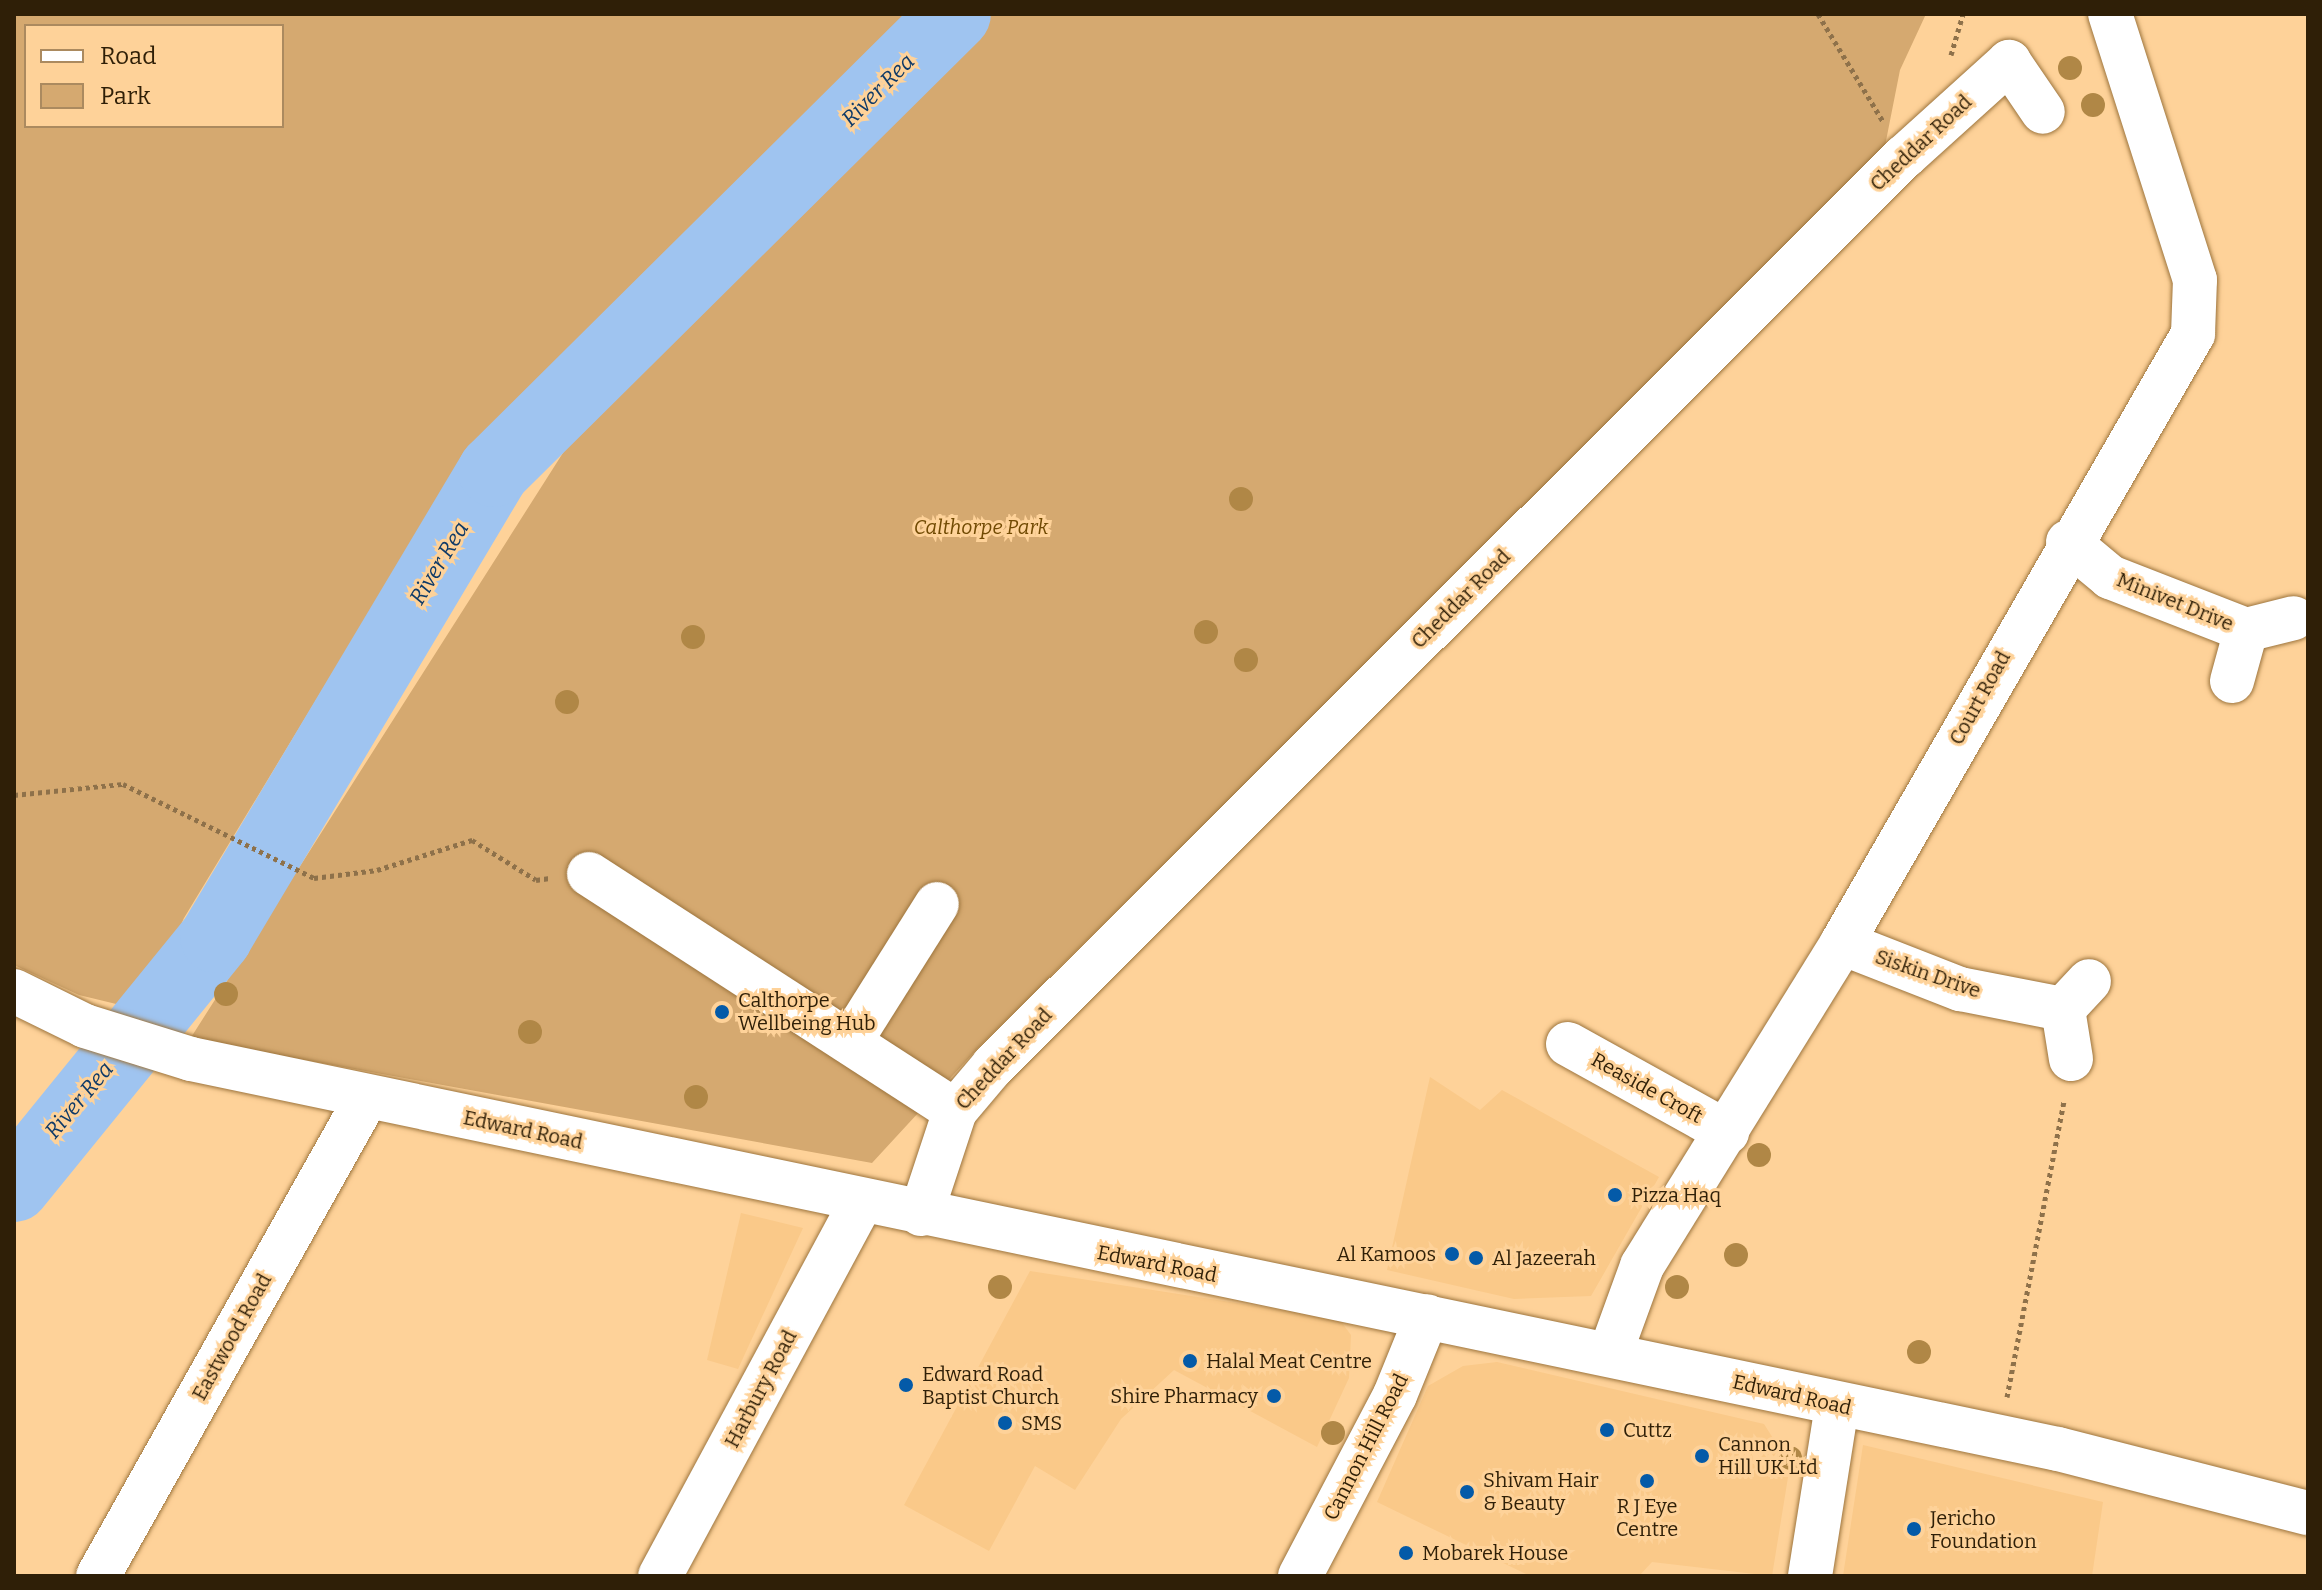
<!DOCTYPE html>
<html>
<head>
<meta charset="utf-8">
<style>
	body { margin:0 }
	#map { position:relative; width:2322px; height:1590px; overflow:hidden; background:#fed299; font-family:Bitter,serif }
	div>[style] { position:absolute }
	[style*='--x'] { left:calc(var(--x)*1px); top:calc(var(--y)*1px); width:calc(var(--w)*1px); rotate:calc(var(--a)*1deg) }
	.built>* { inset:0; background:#fac989 }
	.green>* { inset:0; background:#d5a970 }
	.river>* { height:72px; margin:-36px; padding:0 36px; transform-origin:36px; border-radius:36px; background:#9fc4f0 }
	.path>* { height:5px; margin-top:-2.5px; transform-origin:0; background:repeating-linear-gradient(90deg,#8e714a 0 4px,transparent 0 8px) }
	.roads { filter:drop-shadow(0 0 2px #9d753e) drop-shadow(0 0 2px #9d753e) }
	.minor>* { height:44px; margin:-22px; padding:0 22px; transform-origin:22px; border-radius:22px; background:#fff }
	.trees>* { width:24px; height:24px; margin:-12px; border-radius:50%; background:#b08746 }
	.dots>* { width:22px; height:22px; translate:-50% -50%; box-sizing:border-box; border:4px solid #fed299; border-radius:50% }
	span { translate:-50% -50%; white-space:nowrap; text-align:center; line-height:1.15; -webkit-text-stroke:6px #fed299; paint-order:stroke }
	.street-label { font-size:20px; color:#2f1f07 }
	.park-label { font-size:20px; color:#714a03; font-style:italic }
	.poi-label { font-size:20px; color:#2f1f07 }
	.left { translate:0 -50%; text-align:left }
	.right { translate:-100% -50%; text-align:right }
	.water-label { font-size:22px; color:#0f3a68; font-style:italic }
	.frame { position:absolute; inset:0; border:16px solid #2f1f07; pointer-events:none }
	.legend { position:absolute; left:24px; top:24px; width:260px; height:104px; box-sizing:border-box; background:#fed299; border:2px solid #ab8a5f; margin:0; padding:10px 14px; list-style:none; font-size:24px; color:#2f1f07 }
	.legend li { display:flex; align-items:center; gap:16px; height:40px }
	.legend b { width:40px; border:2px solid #ab8a5f }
</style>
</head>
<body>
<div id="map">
	<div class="built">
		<i style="clip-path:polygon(1430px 1077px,1480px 1110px,1502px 1090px,1659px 1177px,1591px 1296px,1514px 1299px,1387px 1270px)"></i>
		<i style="clip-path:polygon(741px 1213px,803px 1228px,738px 1369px,707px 1360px)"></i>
		<i style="clip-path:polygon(1030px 1271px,1339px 1319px,1351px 1335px,1349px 1378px,1317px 1447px,1174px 1370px,1121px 1419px,1075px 1490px,1035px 1466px,989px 1551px,904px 1505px)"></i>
		<i style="clip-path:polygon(1497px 1362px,1764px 1424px,1790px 1465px,1772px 1576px,1652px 1562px,1639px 1576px,1530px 1576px,1377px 1502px,1428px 1386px,1463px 1366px)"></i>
		<i style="clip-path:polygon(1863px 1445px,2103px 1502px,2092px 1576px,1843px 1576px)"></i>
	</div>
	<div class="green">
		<i style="clip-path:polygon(evenodd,14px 14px,921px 14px,465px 454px,184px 918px,141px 1010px,79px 995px,14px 965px,14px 14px,26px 26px,282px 26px,282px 126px,26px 126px,26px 26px)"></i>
		<i style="clip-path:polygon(975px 14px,1926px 14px,1900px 70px,1884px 151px,978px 1048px,872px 1163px,190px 1039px,617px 368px)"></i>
	</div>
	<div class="river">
		<i style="--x:14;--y:1186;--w:321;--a:-50.9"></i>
		<i style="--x:216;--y:937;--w:543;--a:-59.18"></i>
		<i style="--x:494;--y:471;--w:649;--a:-44.75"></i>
	</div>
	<div class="path">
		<i style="--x:1818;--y:14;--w:127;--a:58.8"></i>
		<i style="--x:1951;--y:55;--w:43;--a:-73.7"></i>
		<i style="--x:14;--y:795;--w:110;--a:-5.8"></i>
		<i style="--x:123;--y:784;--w:213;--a:26.2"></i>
		<i style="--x:314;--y:878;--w:64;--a:-7.2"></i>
		<i style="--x:377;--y:870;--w:100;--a:-17.5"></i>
		<i style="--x:472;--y:840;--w:75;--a:32"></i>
		<i style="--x:536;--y:880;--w:14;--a:-8"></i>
		<i style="--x:2007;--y:1397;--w:302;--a:-79.1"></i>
	</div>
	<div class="roads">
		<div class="minor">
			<i style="--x:2068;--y:542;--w:55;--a:39.8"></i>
			<i style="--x:2110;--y:577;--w:146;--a:21.3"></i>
			<i style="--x:2232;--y:681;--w:53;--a:-74.6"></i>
			<i style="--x:2246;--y:630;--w:49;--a:-14"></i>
			<i style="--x:589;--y:874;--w:436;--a:32.9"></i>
			<i style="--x:1842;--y:943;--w:127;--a:21.3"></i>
			<i style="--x:1960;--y:989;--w:105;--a:11"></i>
			<i style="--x:14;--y:991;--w:79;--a:26.2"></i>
			<i style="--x:85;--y:1026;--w:111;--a:17.3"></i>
			<i style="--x:191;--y:1059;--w:1907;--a:11.8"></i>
			<i style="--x:2058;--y:1449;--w:258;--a:14.4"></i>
			<i style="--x:850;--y:1042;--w:163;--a:-57.8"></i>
			<i style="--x:1568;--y:1044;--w:182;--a:29"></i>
			<i style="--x:2071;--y:1059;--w:51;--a:-99.1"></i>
			<i style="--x:2063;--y:1009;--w:38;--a:-47"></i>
			<i style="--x:921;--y:1214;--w:108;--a:-71.7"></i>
			<i style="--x:955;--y:1111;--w:59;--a:-49.8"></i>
			<i style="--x:993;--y:1066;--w:1287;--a:-44.94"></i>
			<i style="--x:1904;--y:157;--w:142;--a:-42.1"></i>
			<i style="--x:2009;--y:62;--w:60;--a:55.8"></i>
			<i style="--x:1610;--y:1354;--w:94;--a:-70"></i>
			<i style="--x:1642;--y:1266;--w:380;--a:-58.2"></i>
			<i style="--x:1842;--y:943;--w:703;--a:-60.04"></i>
			<i style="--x:2193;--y:334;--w:54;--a:-87.9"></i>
			<i style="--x:2195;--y:280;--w:279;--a:-107.7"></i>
			<i style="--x:98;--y:1576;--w:549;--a:-60.68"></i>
			<i style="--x:660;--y:1576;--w:425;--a:-61.7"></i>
			<i style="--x:1300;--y:1576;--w:204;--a:-62.3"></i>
			<i style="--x:1395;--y:1395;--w:85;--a:-67.9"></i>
			<i style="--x:1810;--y:1576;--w:172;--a:-81"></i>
		</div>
	</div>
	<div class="trees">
		<i style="left:2070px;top:68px"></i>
		<i style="left:2093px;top:105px"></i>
		<i style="left:1241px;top:499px"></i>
		<i style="left:1206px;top:632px"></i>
		<i style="left:693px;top:637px"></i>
		<i style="left:1246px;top:660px"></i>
		<i style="left:567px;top:702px"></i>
		<i style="left:226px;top:994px"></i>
		<i style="left:530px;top:1032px"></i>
		<i style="left:696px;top:1097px"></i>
		<i style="left:1759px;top:1155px"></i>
		<i style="left:1736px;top:1255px"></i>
		<i style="left:1000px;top:1287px"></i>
		<i style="left:1677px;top:1287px"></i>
		<i style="left:1919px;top:1352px"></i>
		<i style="left:1333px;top:1433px"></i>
		<i style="left:1790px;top:1458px"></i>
	</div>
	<div class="dots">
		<i style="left:722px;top:1012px;background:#045aa8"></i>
		<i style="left:1615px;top:1195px;background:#045aa8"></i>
		<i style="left:1452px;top:1254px;background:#045aa8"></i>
		<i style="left:1476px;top:1258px;background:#045aa8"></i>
		<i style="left:1190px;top:1361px;background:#045aa8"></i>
		<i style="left:906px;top:1385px;background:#045aa8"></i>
		<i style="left:1274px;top:1396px;background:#045aa8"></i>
		<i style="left:1005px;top:1423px;background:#045aa8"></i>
		<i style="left:1607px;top:1430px;background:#045aa8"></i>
		<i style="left:1702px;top:1456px;background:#045aa8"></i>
		<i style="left:1647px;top:1481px;background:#045aa8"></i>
		<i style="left:1467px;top:1492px;background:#045aa8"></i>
		<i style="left:1914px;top:1529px;background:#045aa8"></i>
		<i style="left:1406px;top:1553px;background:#045aa8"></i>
	</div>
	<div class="street-label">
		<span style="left:1921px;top:143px;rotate:-43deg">Cheddar Road</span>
		<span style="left:1461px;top:599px;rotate:-45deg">Cheddar Road</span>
		<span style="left:2175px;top:602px;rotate:22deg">Minivet Drive</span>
		<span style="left:1980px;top:698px;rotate:-61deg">Court Road</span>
		<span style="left:1928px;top:974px;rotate:19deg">Siskin Drive</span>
		<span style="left:1004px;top:1059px;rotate:-47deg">Cheddar Road</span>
		<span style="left:1647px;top:1088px;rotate:29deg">Reaside Croft</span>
		<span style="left:523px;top:1130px;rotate:12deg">Edward Road</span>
		<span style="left:1157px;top:1264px;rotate:11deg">Edward Road</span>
		<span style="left:232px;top:1337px;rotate:-61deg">Eastwood Road</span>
		<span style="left:761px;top:1389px;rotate:-62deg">Harbury Road</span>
		<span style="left:1792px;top:1395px;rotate:13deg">Edward Road</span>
		<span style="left:1366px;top:1447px;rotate:-63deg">Cannon Hill Road</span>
	</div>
	<div class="park-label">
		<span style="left:981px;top:527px">Calthorpe Park</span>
	</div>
	<div class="poi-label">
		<span class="left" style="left:738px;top:1012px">Calthorpe<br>Wellbeing Hub</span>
		<span class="left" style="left:1631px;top:1195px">Pizza Haq</span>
		<span class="right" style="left:1436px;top:1254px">Al Kamoos</span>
		<span class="left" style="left:1492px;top:1258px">Al Jazeerah</span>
		<span class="left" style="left:1206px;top:1361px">Halal Meat Centre</span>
		<span class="left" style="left:922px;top:1386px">Edward Road<br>Baptist Church</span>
		<span class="right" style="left:1258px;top:1396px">Shire Pharmacy</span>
		<span class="left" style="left:1021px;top:1423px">SMS</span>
		<span class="left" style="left:1623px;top:1430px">Cuttz</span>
		<span class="left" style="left:1718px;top:1456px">Cannon<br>Hill UK Ltd</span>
		<span class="left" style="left:1483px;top:1492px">Shivam Hair<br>&amp; Beauty</span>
		<span style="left:1647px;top:1518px">R J Eye<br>Centre</span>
		<span class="left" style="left:1930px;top:1530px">Jericho<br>Foundation</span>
		<span class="left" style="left:1422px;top:1553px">Mobarek House</span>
	</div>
	<div class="water-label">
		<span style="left:878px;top:90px;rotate:-45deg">River Rea</span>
		<span style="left:439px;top:563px;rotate:-59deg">River Rea</span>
		<span style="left:79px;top:1100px;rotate:-50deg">River Rea</span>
	</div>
	<div class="frame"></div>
	<ul class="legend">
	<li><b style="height:10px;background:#fff"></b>Road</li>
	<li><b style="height:22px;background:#d5a970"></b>Park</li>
	</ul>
</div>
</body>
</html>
